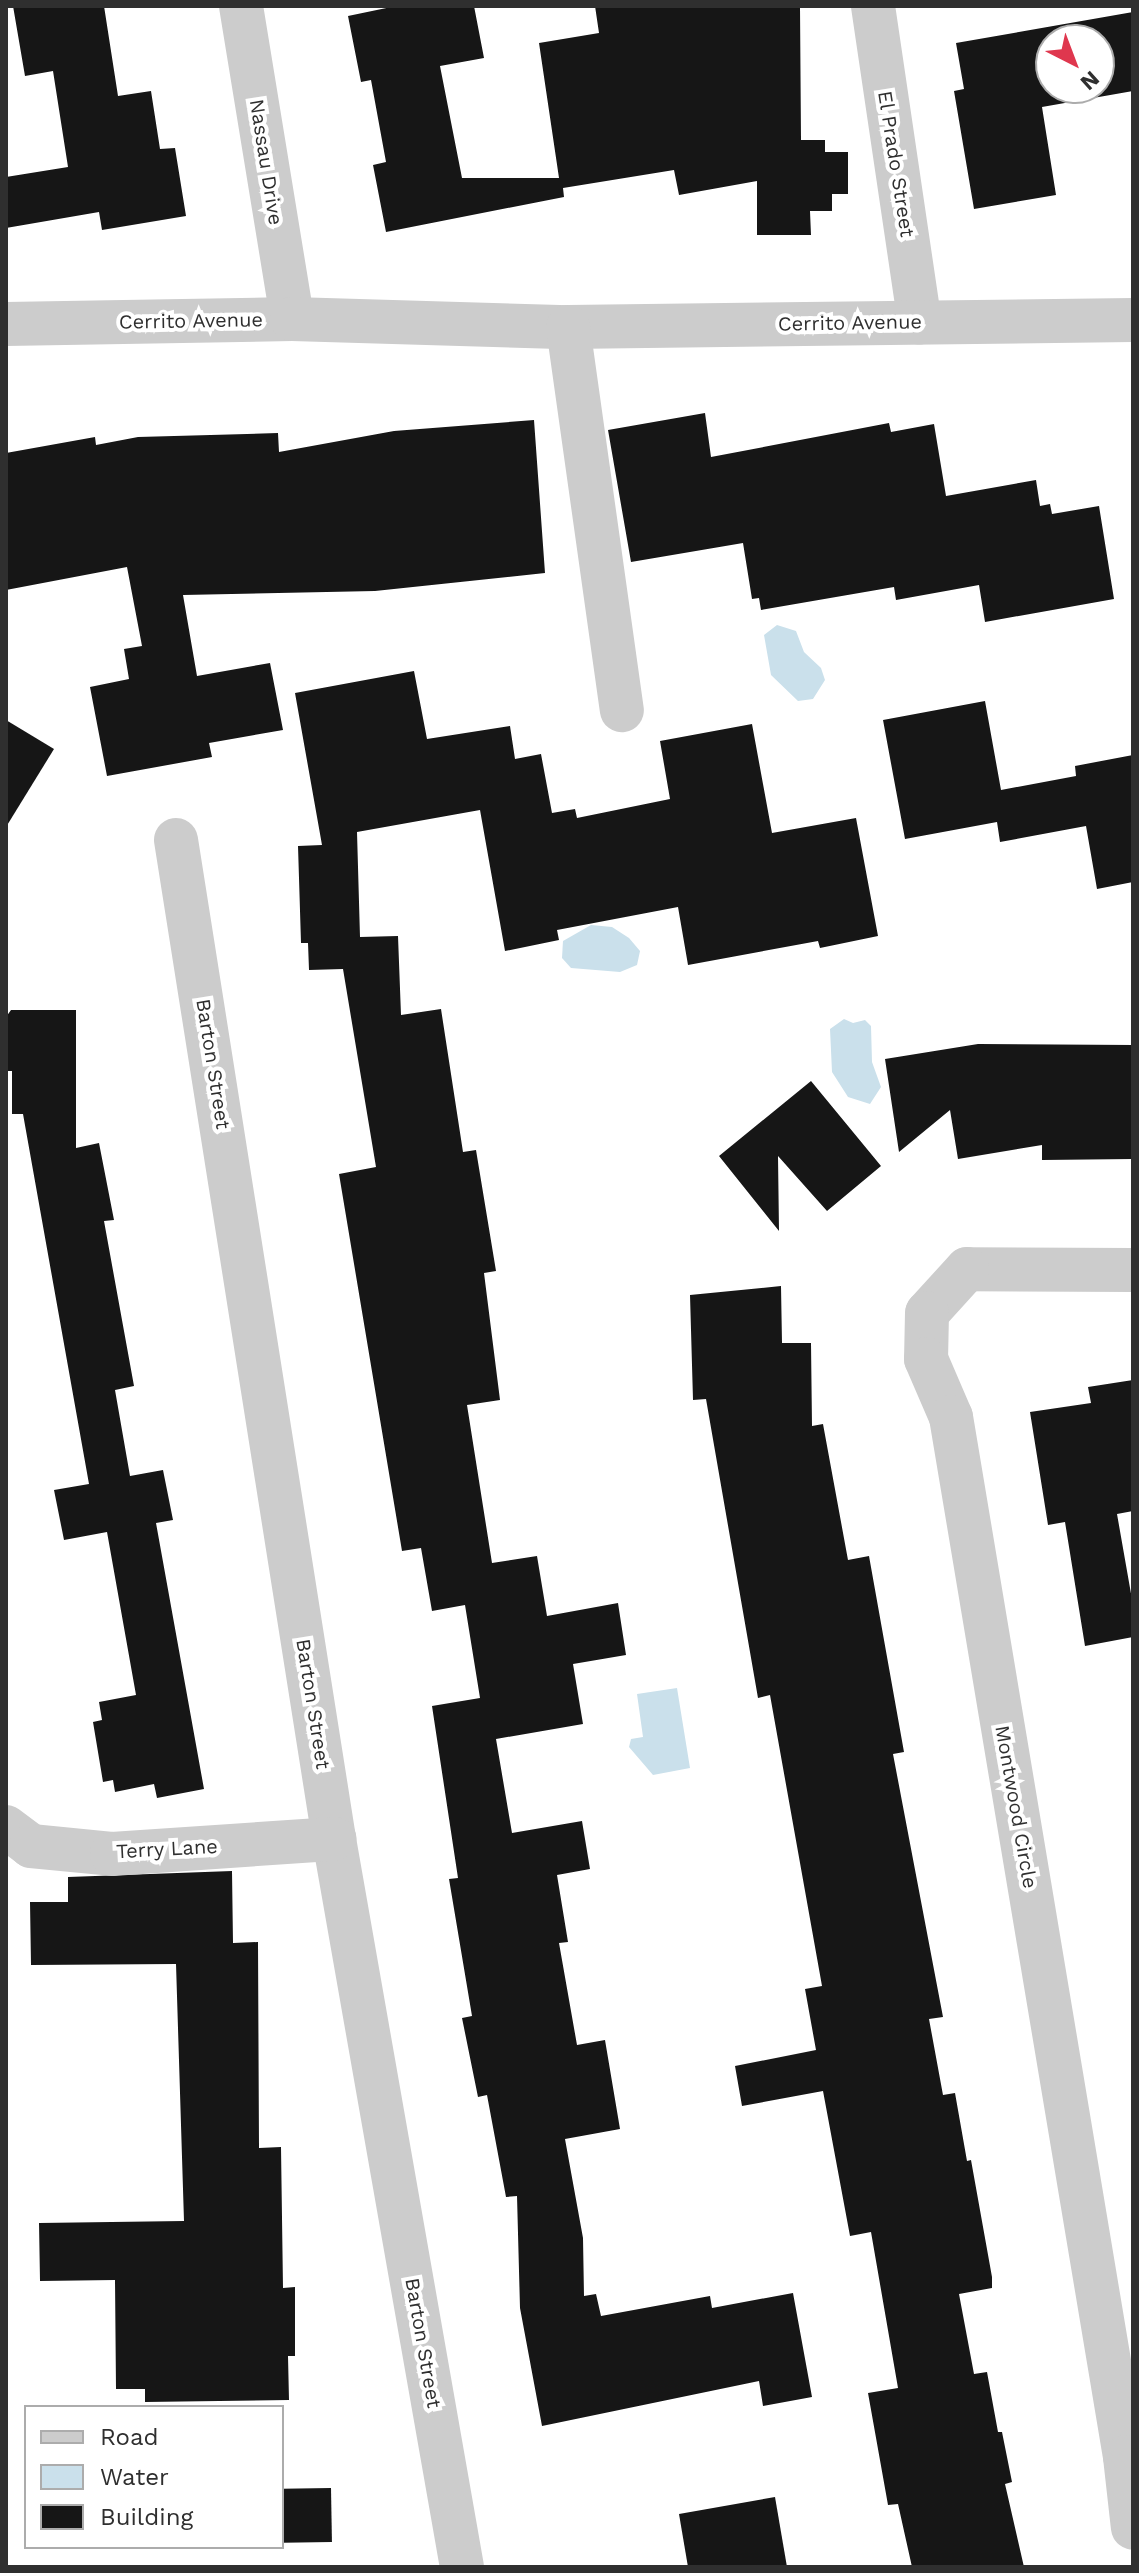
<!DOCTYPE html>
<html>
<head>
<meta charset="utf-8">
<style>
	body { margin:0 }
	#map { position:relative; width:1139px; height:2573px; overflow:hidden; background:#fff; font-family:"Work Sans",sans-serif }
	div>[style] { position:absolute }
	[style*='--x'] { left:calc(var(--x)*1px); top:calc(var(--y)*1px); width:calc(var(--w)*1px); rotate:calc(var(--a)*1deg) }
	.water>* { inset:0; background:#cae0eb }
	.building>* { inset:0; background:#161616; transform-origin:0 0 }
	.minor>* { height:44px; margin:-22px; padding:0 22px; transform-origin:22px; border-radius:22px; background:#ccc }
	span { translate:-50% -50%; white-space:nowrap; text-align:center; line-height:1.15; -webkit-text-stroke:8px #fff; paint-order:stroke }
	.street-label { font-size:20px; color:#2f2f2f }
	.frame { position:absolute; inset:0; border:8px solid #2f2f2f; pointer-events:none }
	.legend { position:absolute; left:24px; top:2405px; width:260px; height:144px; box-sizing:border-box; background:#fff; border:2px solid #acacac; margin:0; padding:10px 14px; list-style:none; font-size:24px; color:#2f2f2f }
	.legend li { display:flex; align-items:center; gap:16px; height:40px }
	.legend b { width:40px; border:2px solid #acacac }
	.north { position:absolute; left:1035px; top:24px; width:80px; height:80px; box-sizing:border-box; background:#fff; border:2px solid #acacac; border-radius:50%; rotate:138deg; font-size:22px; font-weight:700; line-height:32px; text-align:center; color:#2f2f2f }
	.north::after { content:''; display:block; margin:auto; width:28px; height:36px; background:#df374e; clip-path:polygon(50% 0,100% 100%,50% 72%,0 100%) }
</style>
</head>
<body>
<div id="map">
	<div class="water">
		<i style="clip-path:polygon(777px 625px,796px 631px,804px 652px,821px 668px,825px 680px,813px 699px,798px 701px,771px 675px,764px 635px)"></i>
		<i style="clip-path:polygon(591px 925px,612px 927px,629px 938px,640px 951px,637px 965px,620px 972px,571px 968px,562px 958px,563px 941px)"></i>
		<i style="clip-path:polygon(844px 1019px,853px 1023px,865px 1020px,871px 1026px,872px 1062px,881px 1087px,870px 1104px,848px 1097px,832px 1072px,830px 1029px)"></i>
		<i style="clip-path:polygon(677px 1688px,690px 1768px,653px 1775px,629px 1747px,631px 1739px,643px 1737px,637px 1694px)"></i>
	</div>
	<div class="building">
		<i style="clip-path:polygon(13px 6px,104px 6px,118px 96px,151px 91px,160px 149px,175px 148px,186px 216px,102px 230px,99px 212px,6px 228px,6px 177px,68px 167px,53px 71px,25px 76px)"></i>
		<i style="clip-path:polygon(396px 6px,474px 6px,484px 58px,440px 66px,462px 178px,559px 178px,539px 43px,599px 33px,595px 6px,800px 6px,801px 140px,825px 140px,825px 152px,848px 152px,848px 194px,832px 194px,832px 211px,810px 211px,811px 235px,757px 235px,757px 181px,679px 195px,674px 170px,563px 188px,564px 197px,386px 232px,373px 165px,386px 162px,371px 80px,361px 82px,348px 16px)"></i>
		<i style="clip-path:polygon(evenodd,1133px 12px,1133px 91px,1042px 107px,1056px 195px,974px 209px,954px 91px,964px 89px,956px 43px,1133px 12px,1051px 40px,1099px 40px,1099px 88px,1051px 88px,1051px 40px)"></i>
		<i style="clip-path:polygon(705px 413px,711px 457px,889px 423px,891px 432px,934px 424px,946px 496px,1036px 480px,1040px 506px,1050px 504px,1052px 514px,1099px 506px,1114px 599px,985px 622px,979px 585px,896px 600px,894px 587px,761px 610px,759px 598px,752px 599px,743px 543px,631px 562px,608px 430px)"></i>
		<i style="clip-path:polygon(534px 420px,545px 573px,375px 591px,183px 595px,197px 676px,270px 663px,283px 730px,209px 743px,212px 757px,107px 776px,90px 687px,129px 679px,124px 649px,142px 646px,127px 567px,6px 590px,6px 453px,95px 437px,96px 445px,138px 437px,278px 433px,279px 452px,394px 431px)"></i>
		<i style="clip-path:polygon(414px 671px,427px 739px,510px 726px,515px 759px,541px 754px,552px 813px,575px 809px,577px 818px,670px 799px,660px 741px,752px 724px,772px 833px,856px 818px,878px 936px,820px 948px,818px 941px,688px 965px,678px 907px,557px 930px,559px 940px,505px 951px,480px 810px,357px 832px,360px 937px,398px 936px,401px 1015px,441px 1009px,463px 1152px,476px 1150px,496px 1271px,484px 1273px,500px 1400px,467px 1405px,492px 1563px,537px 1556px,547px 1616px,618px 1603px,626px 1655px,573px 1664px,583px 1724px,496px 1739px,512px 1833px,582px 1821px,590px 1869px,557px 1875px,568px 1942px,559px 1943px,577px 2045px,605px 2040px,620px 2129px,565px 2139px,583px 2238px,584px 2296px,596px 2294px,601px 2316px,710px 2296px,712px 2308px,793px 2293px,812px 2397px,763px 2406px,759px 2381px,542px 2426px,520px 2308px,517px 2196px,506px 2197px,487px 2095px,478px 2097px,462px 2018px,472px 2016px,449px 1879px,458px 1878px,432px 1706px,480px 1698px,465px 1605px,432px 1611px,421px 1548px,402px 1551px,339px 1174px,376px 1167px,343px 969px,309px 970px,308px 943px,301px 943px,298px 846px,322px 845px,295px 693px)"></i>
		<i style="clip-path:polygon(985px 701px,1001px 790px,1076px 776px,1075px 766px,1133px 755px,1133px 882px,1097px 889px,1086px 826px,1000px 842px,997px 822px,905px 839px,883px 720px)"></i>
		<i style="clip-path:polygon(6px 720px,54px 749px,6px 827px)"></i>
		<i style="clip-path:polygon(11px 1010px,76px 1010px,76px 1148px,99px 1143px,114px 1220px,104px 1221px,134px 1386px,115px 1390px,130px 1476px,163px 1470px,173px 1520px,156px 1523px,204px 1789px,157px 1798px,154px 1784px,115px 1792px,113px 1780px,103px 1782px,93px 1722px,102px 1720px,99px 1702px,136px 1695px,107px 1532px,64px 1540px,54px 1490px,89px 1484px,23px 1114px,12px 1114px,12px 1071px,6px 1071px,6px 1017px)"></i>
		<i style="clip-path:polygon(978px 1044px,1133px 1045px,1133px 1159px,1042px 1160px,1042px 1145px,958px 1159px,950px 1110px,899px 1152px,885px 1059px)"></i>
		<i style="clip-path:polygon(811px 1081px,881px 1166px,827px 1211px,778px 1156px,779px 1231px,719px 1156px)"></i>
		<i style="clip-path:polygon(781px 1286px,782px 1343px,811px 1343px,812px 1426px,823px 1424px,848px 1560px,869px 1556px,904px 1752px,893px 1754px,943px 2017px,929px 2019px,943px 2095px,955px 2093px,967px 2161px,971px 2160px,992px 2277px,992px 2288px,959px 2294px,974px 2374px,987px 2372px,998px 2432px,1002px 2432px,1012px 2482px,1005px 2484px,1024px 2567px,912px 2567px,898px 2504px,888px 2505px,868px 2393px,898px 2388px,871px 2232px,850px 2236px,823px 2091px,742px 2106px,735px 2066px,816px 2050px,805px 1989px,822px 1986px,770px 1695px,758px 1698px,706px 1399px,693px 1400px,690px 1295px)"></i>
		<i style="clip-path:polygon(1133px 1380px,1133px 1511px,1117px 1514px,1133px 1605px,1133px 1637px,1085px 1646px,1065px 1522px,1048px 1525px,1030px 1412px,1091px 1403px,1088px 1387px)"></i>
		<i style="clip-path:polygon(232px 1871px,233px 1943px,258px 1942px,259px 2148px,281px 2147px,283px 2288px,295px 2287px,295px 2356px,288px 2356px,289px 2400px,145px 2402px,145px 2389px,116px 2389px,115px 2280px,40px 2281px,39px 2223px,184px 2221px,176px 1964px,31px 1965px,30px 1902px,68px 1902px,68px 1877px)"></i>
		<i style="left:331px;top:2488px;width:54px;height:49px;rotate:89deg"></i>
		<i style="clip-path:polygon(775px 2497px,787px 2567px,688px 2567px,679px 2514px)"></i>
	</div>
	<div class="minor">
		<i style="--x:241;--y:6;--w:317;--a:80.7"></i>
		<i style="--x:873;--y:6;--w:320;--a:81.6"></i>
		<i style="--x:6;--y:324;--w:286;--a:-1"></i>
		<i style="--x:292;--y:319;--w:276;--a:1.7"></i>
		<i style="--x:568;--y:327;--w:565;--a:-0.71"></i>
		<i style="--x:568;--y:327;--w:387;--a:82"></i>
		<i style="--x:176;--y:840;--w:1011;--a:81.01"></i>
		<i style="--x:334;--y:1839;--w:739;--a:80.03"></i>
		<i style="--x:1133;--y:1270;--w:166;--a:-179.7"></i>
		<i style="--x:967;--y:1269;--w:59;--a:132.3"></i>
		<i style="--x:927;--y:1313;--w:46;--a:91.2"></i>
		<i style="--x:926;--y:1359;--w:63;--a:66.7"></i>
		<i style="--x:951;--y:1417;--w:1054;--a:80.5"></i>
		<i style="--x:1125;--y:2457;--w:71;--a:83.6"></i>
		<i style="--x:6;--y:1827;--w:31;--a:37"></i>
		<i style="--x:31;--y:1846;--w:81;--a:5.6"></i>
		<i style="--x:112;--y:1854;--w:223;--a:-3.9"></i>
	</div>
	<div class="street-label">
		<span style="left:266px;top:162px;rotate:81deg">Nassau Drive</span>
		<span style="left:896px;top:164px;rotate:81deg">El Prado Street</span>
		<span style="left:191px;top:321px;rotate:-1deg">Cerrito Avenue</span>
		<span style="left:850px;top:323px;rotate:-1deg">Cerrito Avenue</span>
		<span style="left:213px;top:1064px;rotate:81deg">Barton Street</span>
		<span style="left:313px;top:1704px;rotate:81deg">Barton Street</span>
		<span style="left:1016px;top:1807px;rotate:80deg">Montwood Circle</span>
		<span style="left:167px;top:1849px;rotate:-3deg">Terry Lane</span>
		<span style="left:423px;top:2343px;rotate:80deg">Barton Street</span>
	</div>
	<div class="frame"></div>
	<ul class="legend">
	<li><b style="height:10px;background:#ccc"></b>Road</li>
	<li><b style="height:22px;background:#cae0eb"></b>Water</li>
	<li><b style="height:22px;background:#161616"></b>Building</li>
	</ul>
	<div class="north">N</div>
</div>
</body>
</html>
